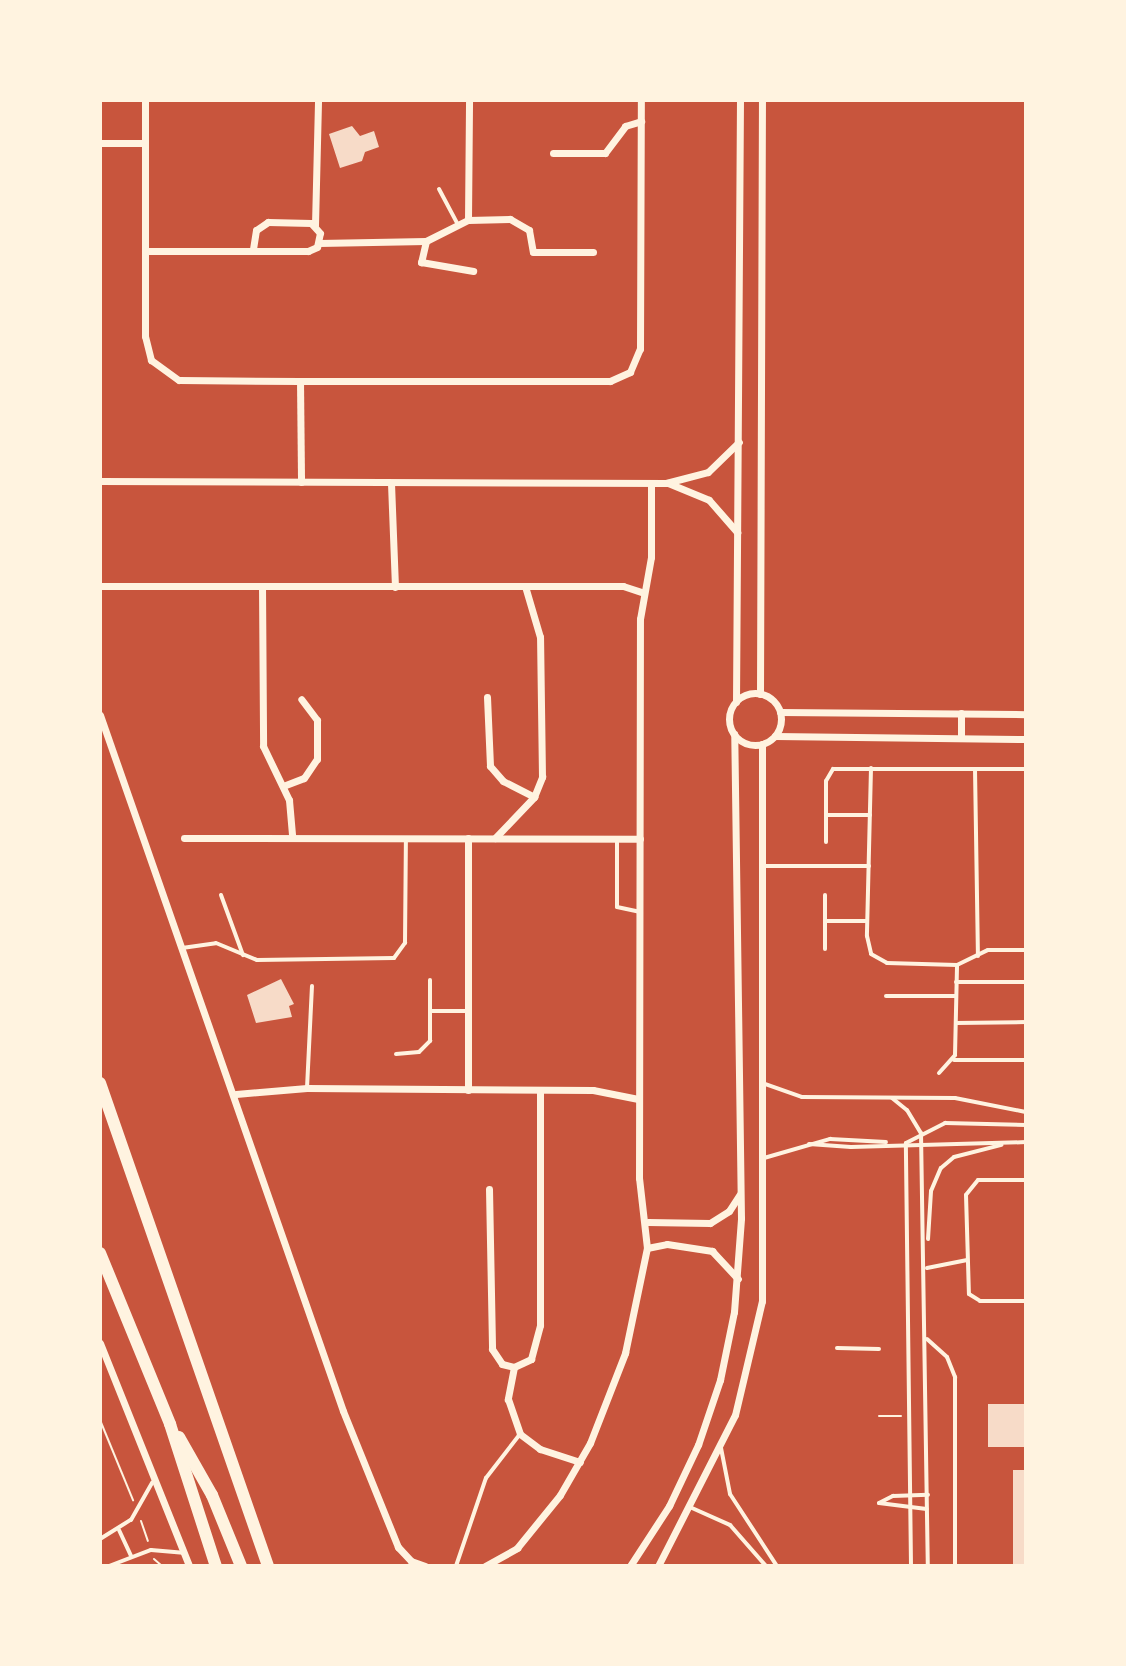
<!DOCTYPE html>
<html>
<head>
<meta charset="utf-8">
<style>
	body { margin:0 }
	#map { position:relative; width:1126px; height:1666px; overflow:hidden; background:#c8553d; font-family:Figtree,sans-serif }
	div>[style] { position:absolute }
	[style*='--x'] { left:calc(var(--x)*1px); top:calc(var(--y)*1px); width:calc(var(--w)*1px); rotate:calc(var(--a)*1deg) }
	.building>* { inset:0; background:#f7dbc8; transform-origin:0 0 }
	.path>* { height:2px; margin:-1px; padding:0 1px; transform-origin:1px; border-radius:1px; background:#fff3e0 }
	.service>* { height:4px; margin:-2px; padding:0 2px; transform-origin:2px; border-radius:2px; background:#fff3e0 }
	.minor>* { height:7px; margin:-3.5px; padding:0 3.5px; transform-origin:3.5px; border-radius:3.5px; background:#fff3e0 }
	.minor>.ring { margin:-3.5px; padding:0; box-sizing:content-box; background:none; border:7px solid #fff3e0; border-radius:50% }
	.primary>* { height:12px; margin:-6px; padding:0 6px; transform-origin:6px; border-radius:6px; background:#fff3e0 }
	span { translate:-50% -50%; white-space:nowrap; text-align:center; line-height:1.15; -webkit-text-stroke:6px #fff3e0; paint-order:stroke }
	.frame { position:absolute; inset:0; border:102px solid #fff3e0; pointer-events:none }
</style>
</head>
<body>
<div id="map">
	<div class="building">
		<i style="clip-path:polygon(352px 126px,360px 136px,374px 131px,379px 147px,365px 152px,362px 161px,340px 168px,329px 134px)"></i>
		<i style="clip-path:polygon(281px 979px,294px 1004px,289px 1006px,292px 1017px,256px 1023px,247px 995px)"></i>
		<i style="left:988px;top:1404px;width:38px;height:43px"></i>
		<i style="left:1026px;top:1470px;width:96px;height:13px;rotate:90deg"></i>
	</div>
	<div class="path">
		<i style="--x:879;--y:1416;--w:22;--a:0"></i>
		<i style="--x:100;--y:1420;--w:87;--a:67.6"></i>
		<i style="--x:141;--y:1521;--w:21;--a:71"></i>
		<i style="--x:154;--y:1559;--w:11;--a:41"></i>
	</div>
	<div class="service">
		<i style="--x:439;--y:189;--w:40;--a:62"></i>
		<i style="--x:871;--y:768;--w:168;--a:91.4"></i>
		<i style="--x:867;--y:936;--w:18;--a:77"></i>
		<i style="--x:871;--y:954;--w:18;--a:29"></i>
		<i style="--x:887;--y:963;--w:70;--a:1.6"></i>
		<i style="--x:957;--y:965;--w:34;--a:-26"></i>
		<i style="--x:988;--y:950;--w:38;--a:0"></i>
		<i style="--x:975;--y:769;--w:187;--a:89.1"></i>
		<i style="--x:826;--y:815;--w:44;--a:0"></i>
		<i style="--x:617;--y:838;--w:69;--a:90"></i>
		<i style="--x:617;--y:907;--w:24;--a:12"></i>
		<i style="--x:826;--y:842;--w:61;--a:-90"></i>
		<i style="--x:826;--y:781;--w:14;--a:-60"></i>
		<i style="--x:833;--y:769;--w:193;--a:0"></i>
		<i style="--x:764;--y:866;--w:105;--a:0"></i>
		<i style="--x:221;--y:895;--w:64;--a:69.9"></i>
		<i style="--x:825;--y:895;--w:54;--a:90"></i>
		<i style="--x:825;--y:921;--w:41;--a:0"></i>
		<i style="--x:182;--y:948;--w:34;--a:-8"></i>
		<i style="--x:216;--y:943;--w:44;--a:22.5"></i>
		<i style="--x:257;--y:960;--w:137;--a:-0.8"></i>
		<i style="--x:394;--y:958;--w:19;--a:-54"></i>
		<i style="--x:405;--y:943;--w:105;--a:-89.5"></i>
		<i style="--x:956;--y:982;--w:70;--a:0"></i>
		<i style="--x:886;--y:996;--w:70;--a:0"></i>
		<i style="--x:431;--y:1011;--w:37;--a:0"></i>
		<i style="--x:956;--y:1023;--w:70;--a:-0.8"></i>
		<i style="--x:396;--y:1054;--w:23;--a:-5"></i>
		<i style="--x:419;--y:1052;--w:16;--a:-45"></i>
		<i style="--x:430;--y:1041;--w:61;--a:-90"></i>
		<i style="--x:954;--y:1060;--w:72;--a:0"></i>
		<i style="--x:939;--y:1073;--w:24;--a:-48"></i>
		<i style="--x:955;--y:1055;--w:90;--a:-88.7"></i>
		<i style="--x:762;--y:1083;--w:42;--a:19.3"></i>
		<i style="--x:802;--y:1097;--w:153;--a:0.4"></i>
		<i style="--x:955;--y:1098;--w:72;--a:11.2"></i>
		<i style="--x:307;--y:1088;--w:102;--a:-87.2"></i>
		<i style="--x:892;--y:1098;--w:19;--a:39"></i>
		<i style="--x:907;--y:1110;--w:27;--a:59"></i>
		<i style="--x:921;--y:1133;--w:433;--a:89.1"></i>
		<i style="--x:809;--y:1144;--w:42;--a:4.1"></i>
		<i style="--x:851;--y:1147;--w:175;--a:-1.6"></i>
		<i style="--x:764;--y:1158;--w:69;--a:-16.1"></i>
		<i style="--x:830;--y:1139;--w:56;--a:3.1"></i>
		<i style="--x:1026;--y:1180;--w:48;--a:180"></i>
		<i style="--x:978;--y:1180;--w:19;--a:129"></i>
		<i style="--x:966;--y:1195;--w:99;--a:88.3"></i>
		<i style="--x:969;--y:1294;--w:13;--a:32"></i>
		<i style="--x:980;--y:1301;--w:46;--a:0"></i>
		<i style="--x:928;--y:1239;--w:48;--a:-86.4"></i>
		<i style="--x:931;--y:1191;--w:25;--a:-67"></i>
		<i style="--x:941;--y:1168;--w:17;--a:-40"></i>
		<i style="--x:954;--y:1157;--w:49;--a:-14.3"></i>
		<i style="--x:927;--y:1268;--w:41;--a:-11.3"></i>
		<i style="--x:927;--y:1339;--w:27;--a:42"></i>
		<i style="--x:947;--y:1357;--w:22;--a:68"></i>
		<i style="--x:955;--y:1377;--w:189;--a:90"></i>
		<i style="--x:837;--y:1348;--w:42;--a:1.4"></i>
		<i style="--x:721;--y:1448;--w:47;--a:78.9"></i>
		<i style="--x:730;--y:1494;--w:86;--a:56.9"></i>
		<i style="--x:879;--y:1503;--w:16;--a:-27"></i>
		<i style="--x:893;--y:1496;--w:35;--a:-2"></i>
		<i style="--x:879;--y:1503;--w:48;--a:7.1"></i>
		<i style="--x:692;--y:1508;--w:42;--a:24.1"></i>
		<i style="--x:730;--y:1525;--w:55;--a:48.7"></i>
		<i style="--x:119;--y:1530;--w:29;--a:65"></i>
		<i style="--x:100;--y:1539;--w:36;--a:-32"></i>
		<i style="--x:131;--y:1520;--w:43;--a:-60.4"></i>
		<i style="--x:109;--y:1566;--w:45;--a:-20.9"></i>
		<i style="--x:151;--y:1550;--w:32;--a:5"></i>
		<i style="--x:456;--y:1566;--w:93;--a:-71.2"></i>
		<i style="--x:486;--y:1478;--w:56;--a:-52.3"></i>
		<i style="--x:911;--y:1566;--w:423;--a:-90.7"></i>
		<i style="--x:906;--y:1143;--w:44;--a:-27.1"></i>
		<i style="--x:945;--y:1123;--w:81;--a:1.4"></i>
	</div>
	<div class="minor">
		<i style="--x:145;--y:100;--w:236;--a:90"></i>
		<i style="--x:145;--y:336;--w:25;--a:76"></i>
		<i style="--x:151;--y:360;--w:34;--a:36"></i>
		<i style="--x:179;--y:380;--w:121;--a:0.5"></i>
		<i style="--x:300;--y:381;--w:310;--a:0"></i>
		<i style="--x:610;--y:381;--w:22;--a:-24"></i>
		<i style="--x:630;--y:372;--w:25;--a:-67"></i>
		<i style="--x:640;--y:349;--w:249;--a:-89.8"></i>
		<i style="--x:100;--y:143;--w:45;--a:0"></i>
		<i style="--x:553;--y:153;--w:52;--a:0"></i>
		<i style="--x:605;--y:153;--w:34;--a:-53"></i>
		<i style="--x:625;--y:126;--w:17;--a:-17"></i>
		<i style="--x:468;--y:220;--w:120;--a:-89.5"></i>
		<i style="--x:315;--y:225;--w:125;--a:-88.6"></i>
		<i style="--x:426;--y:241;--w:22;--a:103"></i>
		<i style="--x:421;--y:262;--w:53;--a:9.8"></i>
		<i style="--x:319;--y:243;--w:107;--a:-1.1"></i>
		<i style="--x:426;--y:241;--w:47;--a:-26.6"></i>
		<i style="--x:468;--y:220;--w:42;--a:-1.4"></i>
		<i style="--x:510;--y:219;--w:22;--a:30"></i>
		<i style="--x:529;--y:230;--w:22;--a:80"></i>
		<i style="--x:533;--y:252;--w:60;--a:0"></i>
		<i style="--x:145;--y:251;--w:163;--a:0"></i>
		<i style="--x:308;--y:251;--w:10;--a:-24"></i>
		<i style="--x:317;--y:247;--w:14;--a:-78"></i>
		<i style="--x:320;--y:233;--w:13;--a:-132"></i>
		<i style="--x:311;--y:223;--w:43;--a:-178.7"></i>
		<i style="--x:268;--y:222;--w:14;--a:146"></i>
		<i style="--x:256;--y:230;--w:20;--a:99"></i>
		<i style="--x:300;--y:381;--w:101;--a:89.4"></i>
		<i style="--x:100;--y:481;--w:566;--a:0.2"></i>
		<i style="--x:666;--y:483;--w:43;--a:-14.7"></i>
		<i style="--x:708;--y:472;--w:43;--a:-44.1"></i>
		<i style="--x:391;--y:483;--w:104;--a:87.8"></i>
		<i style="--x:668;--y:483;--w:44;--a:22.5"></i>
		<i style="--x:709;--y:500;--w:43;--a:48.8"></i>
		<i style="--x:100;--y:586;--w:523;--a:0"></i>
		<i style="--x:623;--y:586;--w:22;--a:18"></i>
		<i style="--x:262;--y:586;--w:160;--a:89.6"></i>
		<i style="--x:263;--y:746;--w:60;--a:64.3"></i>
		<i style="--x:289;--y:800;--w:37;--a:85"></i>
		<i class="ring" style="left:729px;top:693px;width:45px;height:45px"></i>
		<i style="--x:760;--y:694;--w:594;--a:-89.81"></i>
		<i style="--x:487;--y:697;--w:69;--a:87.5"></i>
		<i style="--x:490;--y:766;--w:20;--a:49"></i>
		<i style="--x:503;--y:781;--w:35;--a:27"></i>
		<i style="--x:736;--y:702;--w:602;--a:-89.62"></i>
		<i style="--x:780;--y:712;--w:246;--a:0.5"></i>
		<i style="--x:961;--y:713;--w:25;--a:90"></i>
		<i style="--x:100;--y:715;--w:737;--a:70.75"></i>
		<i style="--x:343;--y:1411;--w:147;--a:68"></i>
		<i style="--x:398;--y:1547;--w:19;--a:47"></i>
		<i style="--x:411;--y:1561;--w:15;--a:20"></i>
		<i style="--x:775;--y:736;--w:251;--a:0.7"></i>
		<i style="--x:283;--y:786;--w:22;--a:-21"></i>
		<i style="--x:304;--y:778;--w:23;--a:-56"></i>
		<i style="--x:317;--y:759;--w:39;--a:-90"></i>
		<i style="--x:317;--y:720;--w:26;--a:-127"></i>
		<i style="--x:184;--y:838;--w:456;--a:0.1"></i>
		<i style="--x:495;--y:838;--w:57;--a:-46.4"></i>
		<i style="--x:534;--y:797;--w:22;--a:-68"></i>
		<i style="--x:542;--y:777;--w:140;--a:-90.8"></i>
		<i style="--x:540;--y:637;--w:53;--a:-106.4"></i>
		<i style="--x:468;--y:1090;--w:252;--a:-90"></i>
		<i style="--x:236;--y:1094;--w:71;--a:-4.8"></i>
		<i style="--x:307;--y:1088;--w:286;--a:0.4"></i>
		<i style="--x:593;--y:1090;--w:46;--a:11.3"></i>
		<i style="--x:489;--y:1189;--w:160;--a:88.9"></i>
		<i style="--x:492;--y:1349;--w:18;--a:56"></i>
		<i style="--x:502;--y:1364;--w:12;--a:14"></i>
		<i style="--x:514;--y:1367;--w:19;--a:-25"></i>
		<i style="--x:531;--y:1359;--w:35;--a:-75"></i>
		<i style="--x:540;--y:1325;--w:235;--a:-90"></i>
		<i style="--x:648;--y:1222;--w:62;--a:0.9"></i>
		<i style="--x:710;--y:1223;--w:22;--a:-32"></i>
		<i style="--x:729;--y:1211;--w:20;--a:-57"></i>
		<i style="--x:647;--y:1248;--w:20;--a:-11"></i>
		<i style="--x:667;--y:1244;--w:46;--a:8.8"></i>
		<i style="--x:712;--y:1251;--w:38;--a:47"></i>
		<i style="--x:100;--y:1343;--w:240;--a:68.2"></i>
		<i style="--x:514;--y:1367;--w:33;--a:101"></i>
		<i style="--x:508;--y:1399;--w:37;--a:71"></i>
		<i style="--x:520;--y:1434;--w:25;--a:37"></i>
		<i style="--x:540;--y:1449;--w:42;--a:18"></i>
		<i style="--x:485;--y:1566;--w:37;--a:-29"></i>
		<i style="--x:517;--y:1548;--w:68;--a:-50.9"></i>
		<i style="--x:560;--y:1495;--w:60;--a:-60"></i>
		<i style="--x:590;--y:1443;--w:97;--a:-68.7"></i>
		<i style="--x:625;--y:1353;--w:107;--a:-78.2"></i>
		<i style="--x:647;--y:1248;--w:70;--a:-96.5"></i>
		<i style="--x:639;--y:1178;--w:559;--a:-89.9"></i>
		<i style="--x:640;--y:619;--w:63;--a:-79.9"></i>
		<i style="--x:651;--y:557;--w:74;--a:-90"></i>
		<i style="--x:630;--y:1566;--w:72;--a:-57"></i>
		<i style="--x:669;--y:1506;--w:68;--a:-64.6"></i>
		<i style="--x:698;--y:1445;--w:69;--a:-71.3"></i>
		<i style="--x:720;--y:1380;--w:69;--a:-78.4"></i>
		<i style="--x:734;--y:1312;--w:94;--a:-85.7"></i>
		<i style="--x:741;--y:1218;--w:484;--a:-90.8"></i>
		<i style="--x:658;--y:1566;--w:169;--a:-63"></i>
		<i style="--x:735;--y:1415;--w:117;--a:-76.7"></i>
		<i style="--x:762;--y:1301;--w:557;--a:-90"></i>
	</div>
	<div class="primary">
		<i style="--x:100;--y:1083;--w:511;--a:70.82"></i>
		<i style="--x:100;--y:1253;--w:185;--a:67.7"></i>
		<i style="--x:170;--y:1424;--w:149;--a:72.1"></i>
		<i style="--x:179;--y:1437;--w:67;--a:60.4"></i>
		<i style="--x:212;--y:1495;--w:77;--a:67.8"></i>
	</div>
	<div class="frame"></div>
</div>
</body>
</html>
